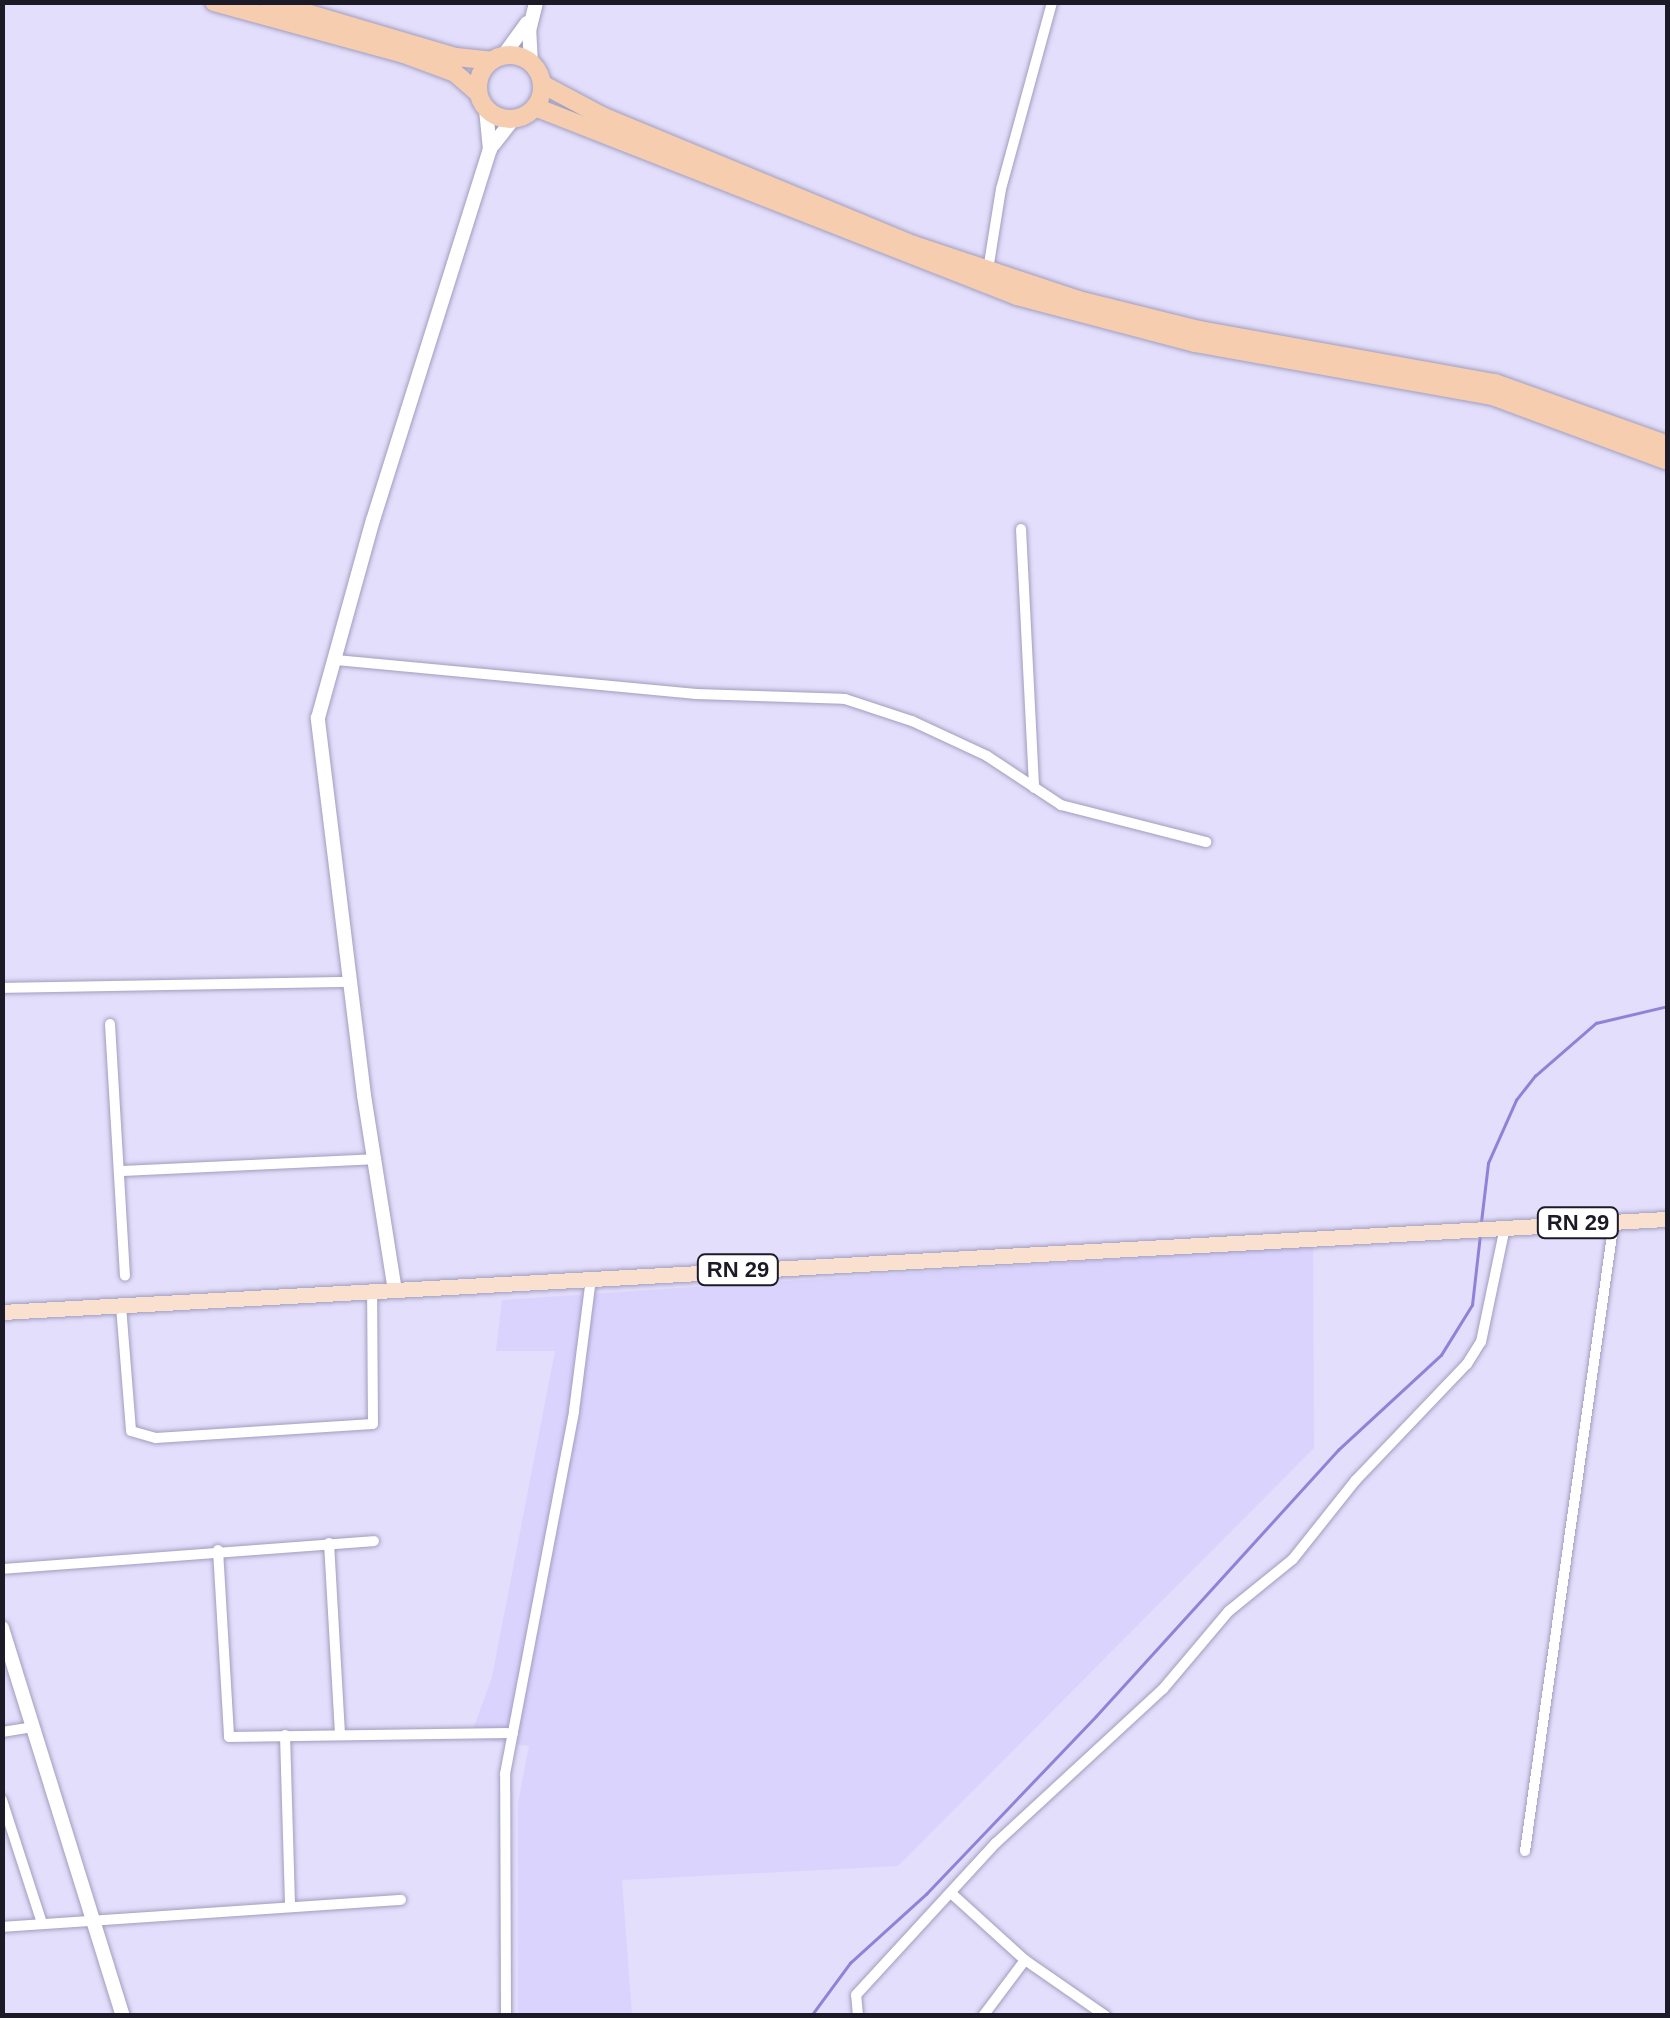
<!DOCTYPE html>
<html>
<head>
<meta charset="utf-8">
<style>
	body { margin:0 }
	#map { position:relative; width:1670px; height:2018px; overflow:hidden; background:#e2defb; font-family:Arial,sans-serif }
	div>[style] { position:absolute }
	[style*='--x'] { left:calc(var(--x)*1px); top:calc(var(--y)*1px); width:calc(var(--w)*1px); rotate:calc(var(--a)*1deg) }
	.built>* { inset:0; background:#d9d3fe }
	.stream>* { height:2.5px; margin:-1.25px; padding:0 1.25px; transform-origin:1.25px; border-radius:1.25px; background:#9181d7 }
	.roads { filter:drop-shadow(0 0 2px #a19dbf) drop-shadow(0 0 2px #a19dbf) }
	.street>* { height:10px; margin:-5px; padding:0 5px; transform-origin:5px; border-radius:5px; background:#fff }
	.secondary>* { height:14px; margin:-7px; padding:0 7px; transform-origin:7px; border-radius:7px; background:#fff }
	.primary>* { height:15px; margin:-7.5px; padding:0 7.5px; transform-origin:7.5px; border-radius:7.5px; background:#fae1cf }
	.highway>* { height:18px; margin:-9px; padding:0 9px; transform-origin:9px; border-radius:9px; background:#f6cdaf }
	.highway>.ring { margin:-9px; padding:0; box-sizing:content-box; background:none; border:18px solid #f6cdaf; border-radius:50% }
	span { translate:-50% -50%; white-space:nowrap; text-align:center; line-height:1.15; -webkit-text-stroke:8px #fff; paint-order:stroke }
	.shield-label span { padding:2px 8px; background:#fff; border:2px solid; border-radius:8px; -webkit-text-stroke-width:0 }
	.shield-label { font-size:22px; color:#1c1a27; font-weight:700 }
	.frame { position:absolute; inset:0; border:5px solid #1c1a27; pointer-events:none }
</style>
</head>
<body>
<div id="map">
	<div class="built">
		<i style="clip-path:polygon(1313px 1246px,1314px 1448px,898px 1866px,622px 1880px,632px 2015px,518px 2015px,518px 1803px,529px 1746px,470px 1738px,492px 1677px,555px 1351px,496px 1351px,502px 1300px)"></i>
	</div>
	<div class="stream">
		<i style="--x:1481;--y:1222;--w:59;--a:-83.2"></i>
		<i style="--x:1488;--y:1163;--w:69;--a:-66"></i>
		<i style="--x:1516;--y:1100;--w:31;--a:-52"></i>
		<i style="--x:1535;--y:1076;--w:81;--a:-41"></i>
		<i style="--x:1596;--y:1023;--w:74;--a:-13.3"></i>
		<i style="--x:811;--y:2016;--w:66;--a:-53.7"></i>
		<i style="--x:850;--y:1963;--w:103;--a:-42.2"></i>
		<i style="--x:926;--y:1894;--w:246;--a:-46.3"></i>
		<i style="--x:1096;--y:1716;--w:360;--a:-47.7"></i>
		<i style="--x:1338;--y:1450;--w:140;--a:-42.7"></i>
		<i style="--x:1441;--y:1355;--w:59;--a:-58.2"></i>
		<i style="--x:1472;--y:1305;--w:70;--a:-83.5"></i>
	</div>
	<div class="roads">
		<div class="street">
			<i style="--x:988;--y:270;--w:82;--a:-80.9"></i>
			<i style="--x:1001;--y:189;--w:194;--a:-74.7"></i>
			<i style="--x:1021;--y:529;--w:259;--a:87.1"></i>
			<i style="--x:336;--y:660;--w:362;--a:5.4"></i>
			<i style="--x:696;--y:694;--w:149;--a:1.9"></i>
			<i style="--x:845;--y:699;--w:71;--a:18.2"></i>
			<i style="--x:912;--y:721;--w:83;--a:25"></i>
			<i style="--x:987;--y:756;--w:89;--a:33.5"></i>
			<i style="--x:1061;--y:805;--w:150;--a:14.3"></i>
			<i style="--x:2;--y:988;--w:347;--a:-1"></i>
			<i style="--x:110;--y:1024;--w:252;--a:86.6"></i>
			<i style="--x:122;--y:1171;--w:252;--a:-2.7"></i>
			<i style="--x:121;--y:1306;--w:125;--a:85.4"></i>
			<i style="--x:131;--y:1431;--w:26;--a:16"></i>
			<i style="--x:156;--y:1438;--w:217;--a:-3.7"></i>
			<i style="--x:373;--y:1424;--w:132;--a:-90.4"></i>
			<i style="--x:329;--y:1543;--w:191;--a:86.7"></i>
			<i style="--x:218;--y:1550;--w:187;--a:86.6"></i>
			<i style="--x:229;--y:1737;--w:284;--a:-0.8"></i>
			<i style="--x:2;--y:1569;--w:373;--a:-4.3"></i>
			<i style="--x:2;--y:1732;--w:31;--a:-9"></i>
			<i style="--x:285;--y:1735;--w:171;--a:88.3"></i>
			<i style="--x:2;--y:1800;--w:129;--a:72"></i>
			<i style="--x:1525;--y:1851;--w:636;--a:-81.96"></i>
			<i style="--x:951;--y:1893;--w:100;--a:42.2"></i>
			<i style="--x:1025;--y:1960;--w:98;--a:34.7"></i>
			<i style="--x:2;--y:1927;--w:400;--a:-3.9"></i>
			<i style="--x:506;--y:2016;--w:242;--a:-90.2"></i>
			<i style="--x:505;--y:1774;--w:369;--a:-79.2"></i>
			<i style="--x:574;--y:1411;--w:134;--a:-82.7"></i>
			<i style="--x:858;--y:2016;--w:21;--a:-95"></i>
			<i style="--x:856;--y:1995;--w:207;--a:-47.4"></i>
			<i style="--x:996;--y:1843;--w:227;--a:-42.7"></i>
			<i style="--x:1163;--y:1689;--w:102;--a:-49.8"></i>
			<i style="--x:1229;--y:1611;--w:82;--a:-39.1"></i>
			<i style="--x:1293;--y:1559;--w:100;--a:-51.5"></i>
			<i style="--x:1355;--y:1481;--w:162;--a:-46.3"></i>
			<i style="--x:1467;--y:1364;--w:26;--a:-58"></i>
			<i style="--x:1481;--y:1342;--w:117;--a:-78.2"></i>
			<i style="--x:983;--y:2016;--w:70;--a:-53.1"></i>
		</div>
		<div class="secondary">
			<i style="--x:503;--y:56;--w:41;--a:-54"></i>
			<i style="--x:531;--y:64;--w:33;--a:-93"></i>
			<i style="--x:529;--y:31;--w:30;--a:-76"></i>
			<i style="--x:493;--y:145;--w:33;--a:-52"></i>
			<i style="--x:395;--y:1291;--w:198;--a:-99"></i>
			<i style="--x:364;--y:1095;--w:380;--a:-97"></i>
			<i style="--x:318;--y:718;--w:205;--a:-74.5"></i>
			<i style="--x:373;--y:520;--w:388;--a:-72.5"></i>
			<i style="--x:490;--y:150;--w:41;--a:-95.6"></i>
			<i style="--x:2;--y:1628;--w:406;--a:72.7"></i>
		</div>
		<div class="primary">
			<i style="--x:2;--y:1312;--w:1669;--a:-3.2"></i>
		</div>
		<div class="highway">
			<i style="--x:214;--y:2;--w:197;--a:15.3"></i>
			<i style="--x:404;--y:54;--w:54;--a:20.4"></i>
			<i style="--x:455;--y:73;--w:30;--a:41"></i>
			<i style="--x:269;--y:2;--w:195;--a:16.4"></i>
			<i style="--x:456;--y:57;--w:36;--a:6"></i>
			<i class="ring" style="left:478px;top:55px;width:46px;height:46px"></i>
			<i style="--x:542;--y:84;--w:68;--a:28.1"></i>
			<i style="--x:602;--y:116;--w:338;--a:22.5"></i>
			<i style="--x:914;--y:245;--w:173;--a:18.5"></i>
			<i style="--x:1078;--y:300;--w:125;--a:13.9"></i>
			<i style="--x:1199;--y:330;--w:301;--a:10.2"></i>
			<i style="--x:1495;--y:383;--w:184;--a:19.7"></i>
			<i style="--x:535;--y:107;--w:518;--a:21.41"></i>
			<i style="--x:1017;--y:296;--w:184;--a:14.8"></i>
			<i style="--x:1195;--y:343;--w:302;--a:10.1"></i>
			<i style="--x:1492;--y:396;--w:188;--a:20.3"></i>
		</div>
	</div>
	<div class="shield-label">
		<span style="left:1578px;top:1223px">RN 29</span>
		<span style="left:738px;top:1270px">RN 29</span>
	</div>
	<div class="frame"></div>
</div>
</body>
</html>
